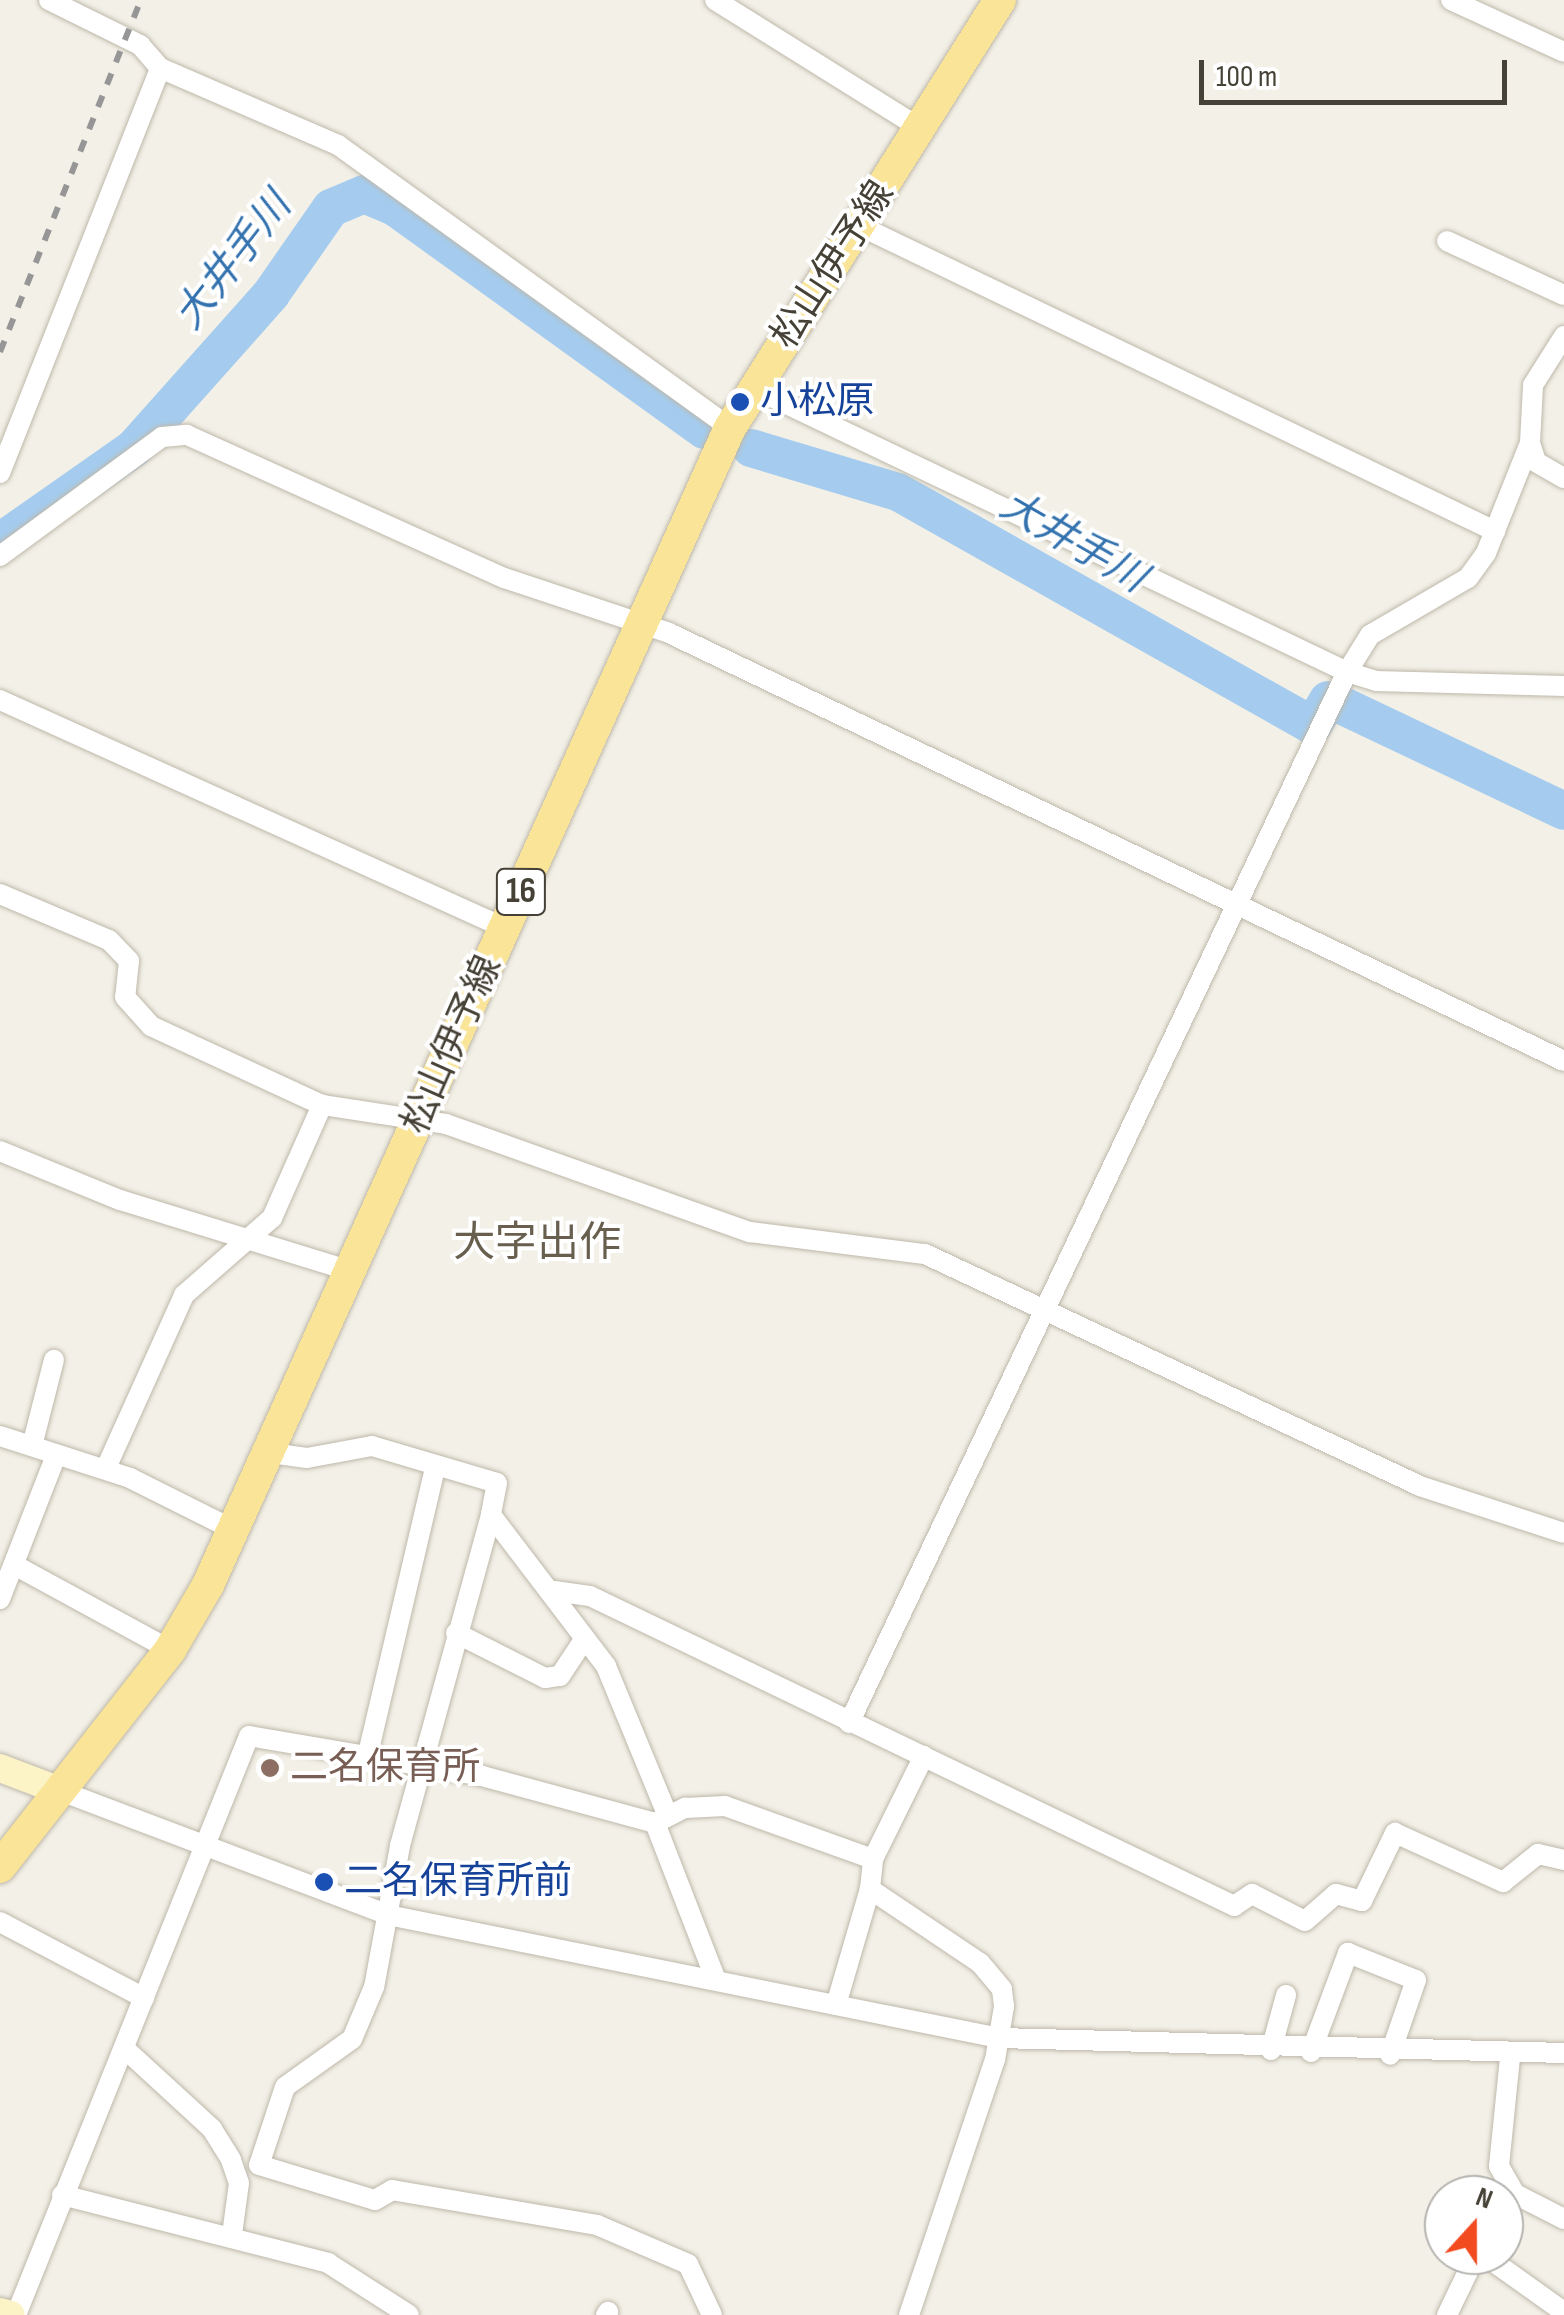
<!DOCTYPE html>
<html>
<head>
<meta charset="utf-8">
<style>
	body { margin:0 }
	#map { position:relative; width:1564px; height:2315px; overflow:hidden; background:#f3f0e7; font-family:"Sofia Sans Condensed","Noto Sans JP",sans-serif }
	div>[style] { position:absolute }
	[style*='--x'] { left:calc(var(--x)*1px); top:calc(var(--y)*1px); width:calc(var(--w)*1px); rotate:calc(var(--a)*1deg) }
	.river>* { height:38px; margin:-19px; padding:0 19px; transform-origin:19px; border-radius:19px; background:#a5ccee }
	.roads { filter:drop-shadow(0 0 2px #beb8aa) drop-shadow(0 0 2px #beb8aa) }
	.street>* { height:20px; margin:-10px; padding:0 10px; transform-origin:10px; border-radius:10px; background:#fff }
	.secondary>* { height:28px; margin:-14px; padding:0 14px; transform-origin:14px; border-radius:14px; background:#fcf3c7 }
	.primary>* { height:32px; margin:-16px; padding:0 16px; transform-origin:16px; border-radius:16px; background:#fae498 }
	.rail>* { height:6px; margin-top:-3px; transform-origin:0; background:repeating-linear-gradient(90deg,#969696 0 12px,transparent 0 24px) }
	.dots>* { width:28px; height:28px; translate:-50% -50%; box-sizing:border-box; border:5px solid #fff; border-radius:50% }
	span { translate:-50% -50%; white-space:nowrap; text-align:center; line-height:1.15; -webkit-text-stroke:8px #fff; paint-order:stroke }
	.shield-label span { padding:2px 8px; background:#fff; border:2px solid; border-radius:8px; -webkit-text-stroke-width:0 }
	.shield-label { font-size:35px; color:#464136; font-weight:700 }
	.street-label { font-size:38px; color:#464136 }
	.transit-label { font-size:38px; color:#164399 }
	.left { translate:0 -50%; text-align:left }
	.education-label { font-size:38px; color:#785e54 }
	.water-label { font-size:40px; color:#3372ae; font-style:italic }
	.quarter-label { font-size:42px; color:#685f4e }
	.north { position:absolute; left:1424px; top:2175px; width:100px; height:100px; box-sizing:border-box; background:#fff; border:2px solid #b5b3af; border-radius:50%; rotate:21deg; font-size:28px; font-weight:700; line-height:40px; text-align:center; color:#464136 }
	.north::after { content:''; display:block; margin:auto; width:35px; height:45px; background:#f24b1f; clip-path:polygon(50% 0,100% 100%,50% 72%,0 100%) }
	.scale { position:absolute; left:1199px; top:60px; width:308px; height:45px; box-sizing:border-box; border:5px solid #464136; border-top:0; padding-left:12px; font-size:30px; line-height:35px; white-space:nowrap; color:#464136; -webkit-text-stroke:8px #fff; paint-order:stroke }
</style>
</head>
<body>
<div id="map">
	<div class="river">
		<i style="--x:751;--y:448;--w:153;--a:16.7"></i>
		<i style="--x:898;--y:492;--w:476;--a:29.4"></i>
		<i style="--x:1313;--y:726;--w:30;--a:-60"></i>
		<i style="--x:0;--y:542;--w:164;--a:-35"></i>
		<i style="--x:134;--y:448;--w:206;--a:-48.3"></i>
		<i style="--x:271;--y:294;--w:105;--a:-55.1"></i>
		<i style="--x:331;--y:208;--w:36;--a:-23"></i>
		<i style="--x:364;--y:194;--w:34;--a:23"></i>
		<i style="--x:395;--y:207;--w:381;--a:35.8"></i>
		<i style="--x:1339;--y:704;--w:249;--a:25.4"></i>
	</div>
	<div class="roads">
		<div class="street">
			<i style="--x:49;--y:0;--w:102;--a:26.3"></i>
			<i style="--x:140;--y:45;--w:30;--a:49"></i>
			<i style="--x:160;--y:68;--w:194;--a:23.4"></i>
			<i style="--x:338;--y:145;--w:483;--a:35.8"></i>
			<i style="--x:715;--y:0;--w:242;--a:32"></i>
			<i style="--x:1451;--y:0;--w:124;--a:24.7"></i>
			<i style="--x:858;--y:225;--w:707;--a:25.66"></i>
			<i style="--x:1447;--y:241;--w:129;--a:24.8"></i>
			<i style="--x:753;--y:388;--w:658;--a:25.55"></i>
			<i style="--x:1347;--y:672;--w:30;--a:17"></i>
			<i style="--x:1376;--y:681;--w:188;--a:1.5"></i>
			<i style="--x:1530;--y:443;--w:20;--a:72"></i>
			<i style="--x:1536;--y:462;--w:32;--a:30"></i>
			<i style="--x:0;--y:473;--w:435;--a:-68.4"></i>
			<i style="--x:0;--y:556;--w:201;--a:-36.3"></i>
			<i style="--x:162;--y:437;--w:25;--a:-5"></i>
			<i style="--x:187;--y:435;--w:348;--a:24.3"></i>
			<i style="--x:504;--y:578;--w:174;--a:18.4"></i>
			<i style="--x:669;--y:633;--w:992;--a:25.56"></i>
			<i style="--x:0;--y:700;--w:554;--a:24.3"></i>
			<i style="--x:0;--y:894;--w:118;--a:22.9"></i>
			<i style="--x:109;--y:940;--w:29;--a:46"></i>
			<i style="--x:129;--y:961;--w:36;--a:96"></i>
			<i style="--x:125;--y:997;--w:39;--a:48"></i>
			<i style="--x:151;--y:1026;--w:188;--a:24.8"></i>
			<i style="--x:322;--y:1105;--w:125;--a:8.7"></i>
			<i style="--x:446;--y:1124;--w:323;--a:19.6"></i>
			<i style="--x:750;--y:1232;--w:176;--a:7.2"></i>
			<i style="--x:925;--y:1254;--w:547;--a:25.11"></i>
			<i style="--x:1420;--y:1486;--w:151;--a:18.1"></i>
			<i style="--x:0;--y:1151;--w:130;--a:22.2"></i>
			<i style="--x:120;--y:1200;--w:242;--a:17.1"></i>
			<i style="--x:0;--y:1436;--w:137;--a:17.9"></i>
			<i style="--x:130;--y:1478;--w:119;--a:26.6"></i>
			<i style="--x:32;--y:1446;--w:89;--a:-75.7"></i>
			<i style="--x:271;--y:1453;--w:36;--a:8"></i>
			<i style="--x:307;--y:1458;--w:66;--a:-10.5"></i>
			<i style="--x:372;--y:1446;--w:130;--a:16.5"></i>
			<i style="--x:497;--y:1483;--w:33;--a:101"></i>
			<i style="--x:491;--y:1515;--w:190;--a:52.7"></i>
			<i style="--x:606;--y:1666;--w:160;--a:67.6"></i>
			<i style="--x:106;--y:1468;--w:190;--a:-65.7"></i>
			<i style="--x:184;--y:1295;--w:117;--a:-41.2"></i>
			<i style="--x:272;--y:1218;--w:124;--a:-66.1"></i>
			<i style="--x:491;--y:1515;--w:343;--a:105.4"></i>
			<i style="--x:400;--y:1846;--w:143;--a:100.4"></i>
			<i style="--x:374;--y:1987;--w:56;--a:112.9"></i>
			<i style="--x:352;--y:2039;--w:82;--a:144.4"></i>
			<i style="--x:285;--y:2087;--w:82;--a:108.4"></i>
			<i style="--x:259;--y:2165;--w:121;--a:16.8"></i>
			<i style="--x:375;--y:2200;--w:20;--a:-30"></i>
			<i style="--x:392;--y:2190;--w:208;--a:9.7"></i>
			<i style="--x:597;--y:2225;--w:99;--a:23.2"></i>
			<i style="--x:688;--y:2264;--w:56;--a:64.8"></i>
			<i style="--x:18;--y:1567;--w:173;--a:28.6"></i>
			<i style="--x:554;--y:1591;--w:36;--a:8"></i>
			<i style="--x:590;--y:1596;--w:715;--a:25.7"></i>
			<i style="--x:1234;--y:1906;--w:22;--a:-34"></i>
			<i style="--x:1252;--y:1894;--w:59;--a:27"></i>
			<i style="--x:1305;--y:1921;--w:41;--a:-41.1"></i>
			<i style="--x:1336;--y:1894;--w:27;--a:15"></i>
			<i style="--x:1362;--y:1901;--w:76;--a:-64.1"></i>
			<i style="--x:1395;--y:1833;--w:119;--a:24.4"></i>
			<i style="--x:1503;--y:1882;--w:45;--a:-38.7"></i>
			<i style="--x:1538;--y:1854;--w:27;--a:13"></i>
			<i style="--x:0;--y:1599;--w:155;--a:-68.7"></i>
			<i style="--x:456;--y:1633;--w:100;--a:26.8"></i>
			<i style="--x:545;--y:1678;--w:15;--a:-8"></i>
			<i style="--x:560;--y:1676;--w:45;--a:-56.7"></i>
			<i style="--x:849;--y:1723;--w:1163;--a:-64.65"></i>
			<i style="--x:1347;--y:672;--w:44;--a:-58.1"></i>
			<i style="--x:1370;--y:635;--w:113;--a:-30.2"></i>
			<i style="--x:1468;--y:578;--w:31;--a:-54"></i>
			<i style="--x:1486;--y:553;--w:118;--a:-68.2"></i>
			<i style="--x:1530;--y:443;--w:58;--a:-87"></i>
			<i style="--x:1533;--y:385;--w:58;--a:-57.7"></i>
			<i style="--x:367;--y:1758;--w:298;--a:-76.8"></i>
			<i style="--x:58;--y:1790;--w:353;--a:20.7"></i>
			<i style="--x:388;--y:1915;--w:623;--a:11.38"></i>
			<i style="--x:999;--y:2038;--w:565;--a:1.52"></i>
			<i style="--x:655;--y:1823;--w:168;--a:68.8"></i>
			<i style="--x:0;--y:1922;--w:163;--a:27.8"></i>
			<i style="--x:836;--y:2005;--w:121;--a:-73.7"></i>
			<i style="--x:124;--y:2048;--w:120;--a:42.6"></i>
			<i style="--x:212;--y:2129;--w:36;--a:58"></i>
			<i style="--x:231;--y:2160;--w:24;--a:71"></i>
			<i style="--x:239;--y:2183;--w:52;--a:97.7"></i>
			<i style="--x:1271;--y:2050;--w:57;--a:-74.7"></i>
			<i style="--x:1311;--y:2052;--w:106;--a:-69.5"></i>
			<i style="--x:1348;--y:1953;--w:73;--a:21.7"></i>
			<i style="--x:1416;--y:1980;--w:79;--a:109.1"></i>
			<i style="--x:1515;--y:2194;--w:55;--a:27"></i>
			<i style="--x:62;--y:2195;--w:275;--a:14.3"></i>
			<i style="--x:328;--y:2263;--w:96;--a:32.7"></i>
			<i style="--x:1504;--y:2211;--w:20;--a:-57"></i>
			<i style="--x:1515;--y:2194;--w:32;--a:-120"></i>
			<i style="--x:1499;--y:2166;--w:110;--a:-84.2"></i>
			<i style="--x:1484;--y:2255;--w:98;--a:35.5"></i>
			<i style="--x:16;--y:2315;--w:624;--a:-68.08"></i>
			<i style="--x:249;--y:1736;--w:236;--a:9.7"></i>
			<i style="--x:482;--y:1776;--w:179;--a:15.2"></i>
			<i style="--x:655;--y:1823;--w:34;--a:-27"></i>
			<i style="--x:685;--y:1808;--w:40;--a:-2.9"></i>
			<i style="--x:725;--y:1806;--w:157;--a:19.7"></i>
			<i style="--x:606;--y:2315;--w:4;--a:-56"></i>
			<i style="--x:909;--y:2315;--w:269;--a:-71.4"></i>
			<i style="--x:995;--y:2060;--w:55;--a:-80.5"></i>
			<i style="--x:1004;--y:2006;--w:17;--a:-97"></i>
			<i style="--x:1002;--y:1989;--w:34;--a:-130"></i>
			<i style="--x:980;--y:1963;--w:133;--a:-146.1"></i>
			<i style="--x:870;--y:1889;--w:30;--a:-84"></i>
			<i style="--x:873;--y:1859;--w:115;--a:-63.7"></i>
			<i style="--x:1447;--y:2315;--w:67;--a:-64.2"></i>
		</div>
		<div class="secondary">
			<i style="--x:0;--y:1768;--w:62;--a:20.8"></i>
			<i style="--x:0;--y:2312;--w:11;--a:15"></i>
		</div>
		<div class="primary">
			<i style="--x:0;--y:1867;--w:276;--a:-51.9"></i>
			<i style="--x:170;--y:1650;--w:75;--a:-59.7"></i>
			<i style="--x:208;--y:1585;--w:1269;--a:-65.72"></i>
			<i style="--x:730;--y:428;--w:506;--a:-57.75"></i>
		</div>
	</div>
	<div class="rail">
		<i style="--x:0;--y:352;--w:379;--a:-68.2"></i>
	</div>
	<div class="dots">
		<i style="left:740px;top:402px;background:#1a4fb4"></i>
		<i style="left:270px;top:1768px;background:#8d6e63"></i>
		<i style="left:324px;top:1882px;background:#1a4fb4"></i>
	</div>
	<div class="shield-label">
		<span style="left:521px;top:892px">16</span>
	</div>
	<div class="street-label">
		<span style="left:833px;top:265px;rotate:-57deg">松山伊予線</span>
		<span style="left:452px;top:1045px;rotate:-66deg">松山伊予線</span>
	</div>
	<div class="transit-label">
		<span class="left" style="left:760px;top:402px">小松原</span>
		<span class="left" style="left:344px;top:1882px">二名保育所前</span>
	</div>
	<div class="education-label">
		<span class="left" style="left:290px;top:1768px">二名保育所</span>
	</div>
	<div class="water-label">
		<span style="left:233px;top:261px;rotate:-52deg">大井手川</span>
		<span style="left:1073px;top:542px;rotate:30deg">大井手川</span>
	</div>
	<div class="quarter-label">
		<span style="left:537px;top:1244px">大字出作</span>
	</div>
	<div class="north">N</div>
	<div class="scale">100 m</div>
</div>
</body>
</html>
